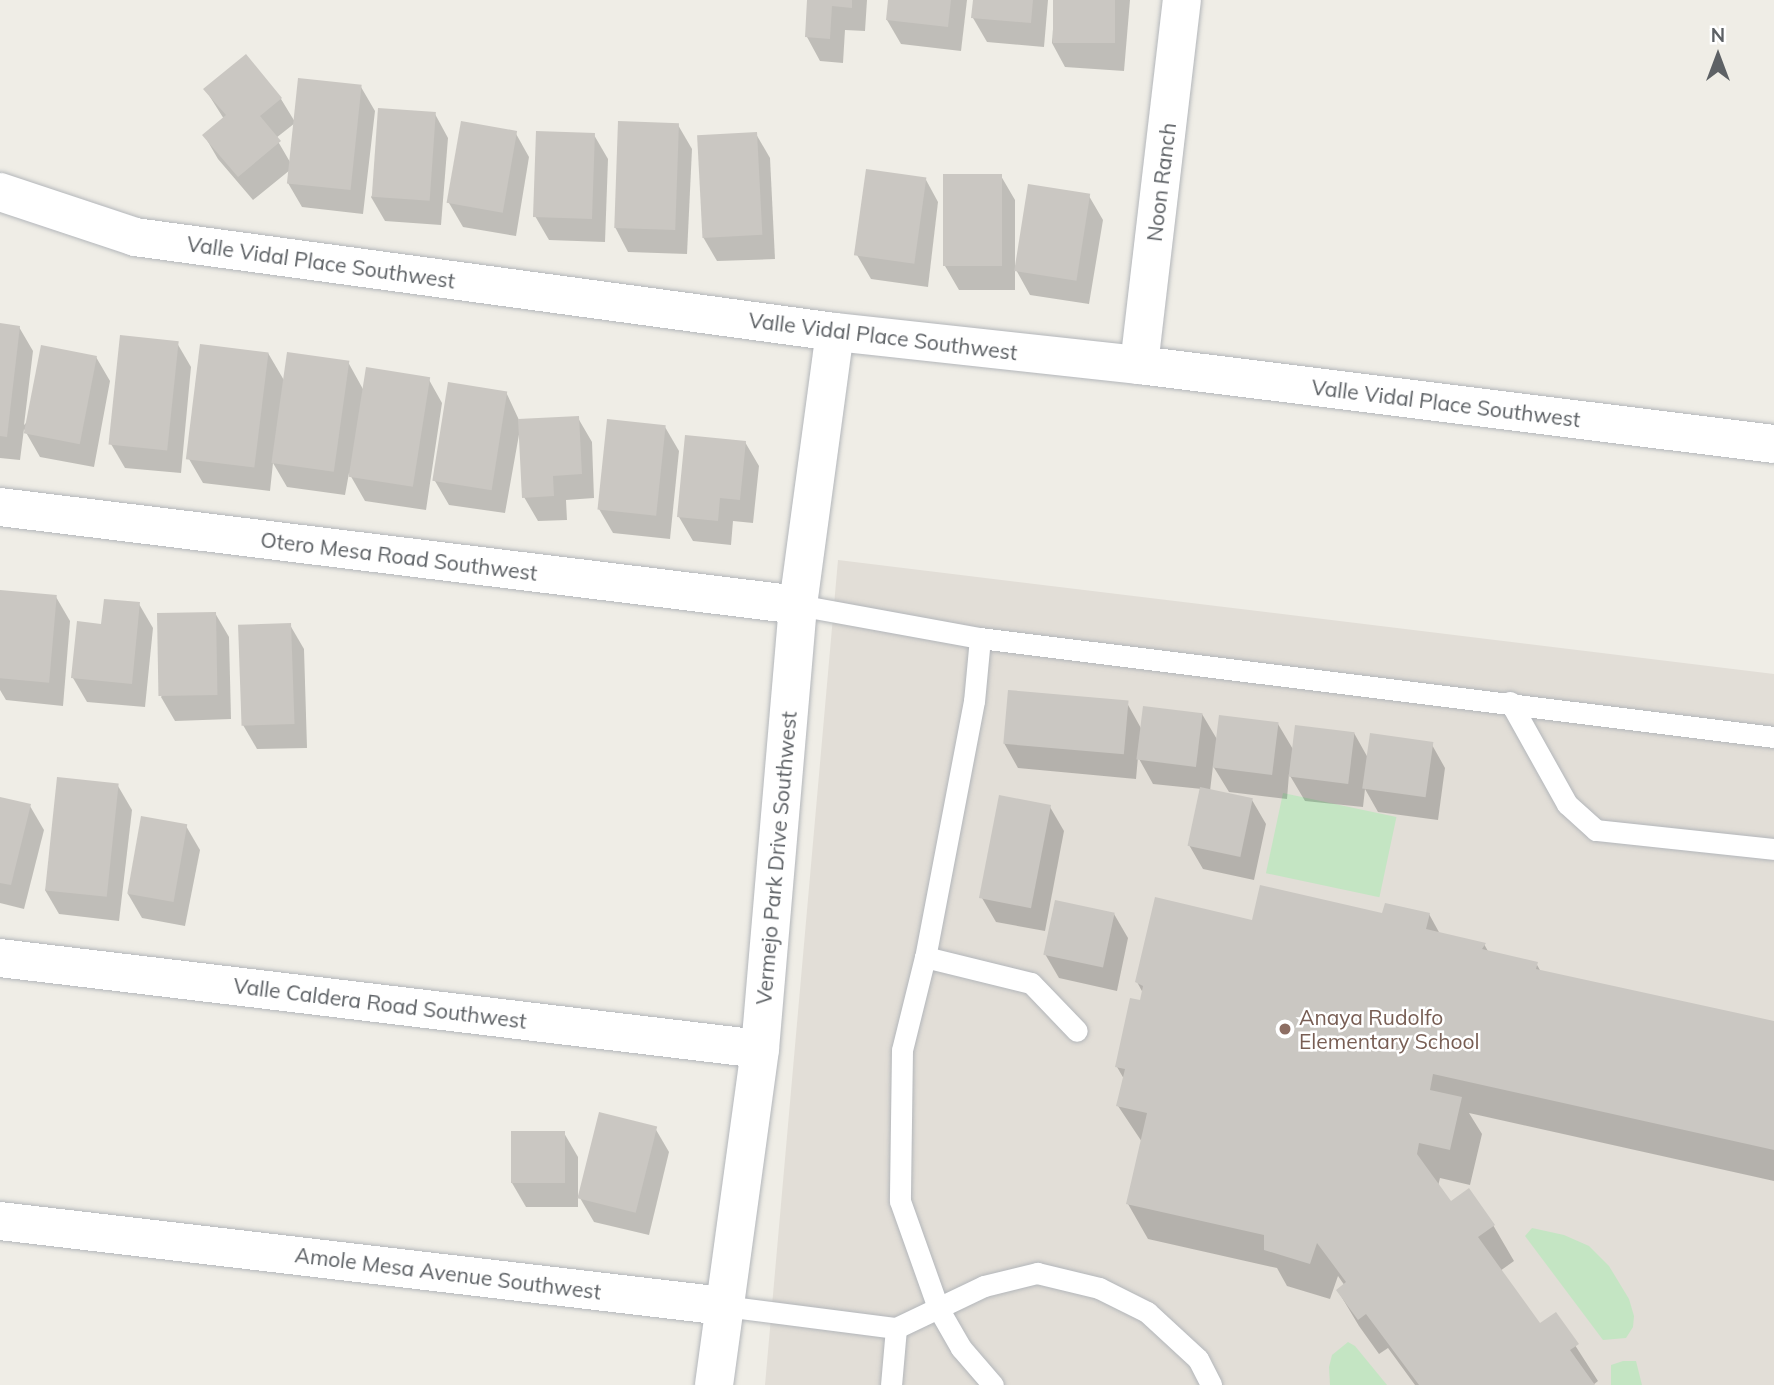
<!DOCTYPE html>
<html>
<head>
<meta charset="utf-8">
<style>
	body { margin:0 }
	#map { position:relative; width:1774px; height:1385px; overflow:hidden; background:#efede6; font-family:Mulish,sans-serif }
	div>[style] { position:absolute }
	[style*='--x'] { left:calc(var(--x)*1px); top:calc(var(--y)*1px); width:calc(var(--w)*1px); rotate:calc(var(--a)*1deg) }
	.education>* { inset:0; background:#e2ded7 }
	.green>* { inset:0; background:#c4e5c3; transform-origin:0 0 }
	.shadow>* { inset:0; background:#0003 }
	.building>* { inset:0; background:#cac7c2; transform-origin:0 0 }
	.roads { filter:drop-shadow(0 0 2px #b3b6ba) drop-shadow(0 0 2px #b3b6ba) }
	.service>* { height:21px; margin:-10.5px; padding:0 10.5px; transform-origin:10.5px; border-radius:10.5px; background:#fff }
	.minor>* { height:38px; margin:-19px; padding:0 19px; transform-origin:19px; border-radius:19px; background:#fff }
	.tertiary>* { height:38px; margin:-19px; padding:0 19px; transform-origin:19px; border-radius:19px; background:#fff }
	.dots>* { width:19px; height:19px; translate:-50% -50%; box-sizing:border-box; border:4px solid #fff; border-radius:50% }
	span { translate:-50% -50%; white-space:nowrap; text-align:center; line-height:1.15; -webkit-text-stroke:5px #fff; paint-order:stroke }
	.street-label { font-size:21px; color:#5d6165 }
	.education-label { font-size:21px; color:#785e54 }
	.left { translate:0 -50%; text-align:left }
	.north { position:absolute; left:1683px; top:21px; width:70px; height:70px; -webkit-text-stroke:5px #fff; paint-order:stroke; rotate:0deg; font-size:19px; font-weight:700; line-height:28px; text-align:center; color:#5d6165 }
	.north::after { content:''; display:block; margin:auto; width:24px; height:32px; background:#5d6165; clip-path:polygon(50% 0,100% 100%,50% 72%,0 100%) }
</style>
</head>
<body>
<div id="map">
	<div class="education">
		<i style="clip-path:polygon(838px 560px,1774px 674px,1774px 1385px,765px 1385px)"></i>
	</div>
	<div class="green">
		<i style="left:1283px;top:793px;width:116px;height:82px;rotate:12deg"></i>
		<i style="clip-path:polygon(1532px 1228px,1564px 1235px,1589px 1246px,1609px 1266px,1629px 1299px,1634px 1316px,1633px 1327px,1626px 1338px,1603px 1340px,1525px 1236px)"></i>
		<i style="clip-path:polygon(1348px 1342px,1355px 1346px,1387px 1385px,1330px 1385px,1329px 1367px,1332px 1355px)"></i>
		<i style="clip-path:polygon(1623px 1361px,1636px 1361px,1642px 1385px,1611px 1385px,1611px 1365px)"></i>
	</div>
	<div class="shadow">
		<i style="clip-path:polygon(809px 0,867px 0,865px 31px,845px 30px,843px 63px,820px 61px,807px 37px)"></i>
		<i style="clip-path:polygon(890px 0,967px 0,961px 51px,901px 44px,887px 20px)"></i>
		<i style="clip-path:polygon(974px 0,1048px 0,1044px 47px,987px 42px,973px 18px)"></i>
		<i style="clip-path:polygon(1055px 0,1130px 0,1124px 71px,1065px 67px,1052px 43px)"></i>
		<i style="clip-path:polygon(evenodd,361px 87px,375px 111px,363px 214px,302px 207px,288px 183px,290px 170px,253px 200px,218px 159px,204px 135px,224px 119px,205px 89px,281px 99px,295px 122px,361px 87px,295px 123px,290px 162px,276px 138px,295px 123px)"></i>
		<i style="clip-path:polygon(435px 114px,448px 138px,441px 225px,385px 221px,371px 197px)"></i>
		<i style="clip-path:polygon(678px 125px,692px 149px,687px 254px,628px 252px,615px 227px)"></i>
		<i style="clip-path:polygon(515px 132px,529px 157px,516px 236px,463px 227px,449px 203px)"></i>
		<i style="clip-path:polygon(756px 134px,770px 158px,775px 259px,717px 261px,703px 237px)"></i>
		<i style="clip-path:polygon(594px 135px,608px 159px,605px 242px,549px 240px,535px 216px)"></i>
		<i style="clip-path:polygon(1001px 176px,1015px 200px,1015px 266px,1089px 196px,1103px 220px,1089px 304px,1030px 295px,1015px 268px,1015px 290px,959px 290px,945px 266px)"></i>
		<i style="clip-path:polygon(925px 178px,938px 202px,928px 287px,871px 279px,857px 255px)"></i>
		<i style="clip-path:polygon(0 325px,19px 327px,33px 351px,24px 425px,96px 357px,110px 381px,94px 467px,40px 457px,24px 429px,20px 460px,0 458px)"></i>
		<i style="clip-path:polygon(177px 343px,191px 367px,181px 473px,125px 468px,111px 444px)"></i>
		<i style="clip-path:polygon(268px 353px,285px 382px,348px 362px,364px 391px,428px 378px,442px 403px,426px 510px,365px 501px,349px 473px,345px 495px,287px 487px,273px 463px,270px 491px,203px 483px,189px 459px)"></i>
		<i style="clip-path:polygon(506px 392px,519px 420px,578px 418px,592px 442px,594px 498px,566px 500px,567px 520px,538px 521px,524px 497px,520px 429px,505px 513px,449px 505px,435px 481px)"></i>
		<i style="clip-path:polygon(665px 427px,679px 451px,670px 539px,613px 533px,599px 509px)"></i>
		<i style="clip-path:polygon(745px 442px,759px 466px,753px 523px,733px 521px,731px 545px,693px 541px,679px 517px)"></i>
		<i style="clip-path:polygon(0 592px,56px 597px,70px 621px,63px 706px,6px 700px,0 690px)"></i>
		<i style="clip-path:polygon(139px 604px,153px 628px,145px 707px,87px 702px,73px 678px,103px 626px)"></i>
		<i style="clip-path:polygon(215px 613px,229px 637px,231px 719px,175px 721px,161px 697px)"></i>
		<i style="clip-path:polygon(290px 625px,304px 649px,307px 748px,257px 749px,243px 725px)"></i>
		<i style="clip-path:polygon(1127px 703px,1142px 730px,1202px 714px,1218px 741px,1278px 724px,1294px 751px,1354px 733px,1368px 758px,1431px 743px,1445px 768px,1438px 820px,1378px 812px,1365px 789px,1363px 807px,1305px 801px,1289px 774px,1287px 799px,1229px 792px,1213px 766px,1210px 791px,1252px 800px,1266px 824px,1254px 880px,1203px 869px,1189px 845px,1202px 789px,1153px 784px,1138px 757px,1136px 779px,1018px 768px,1004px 743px)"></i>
		<i style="clip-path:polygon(118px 786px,132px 810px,119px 921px,59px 914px,45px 890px)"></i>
		<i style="clip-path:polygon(0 798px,30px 806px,44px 830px,24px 909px,0 903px)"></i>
		<i style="clip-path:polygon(1050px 807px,1064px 831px,1045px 931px,996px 922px,982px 898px)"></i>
		<i style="clip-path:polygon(186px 826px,200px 850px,185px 926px,142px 918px,128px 894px)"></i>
		<i style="clip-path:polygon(1114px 914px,1128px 938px,1117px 991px,1059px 978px,1045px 954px)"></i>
		<i style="clip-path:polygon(1429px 914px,1440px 934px,1484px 944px,1489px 953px,1536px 963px,1541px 972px,1774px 1023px,1774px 1181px,1469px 1113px,1482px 1134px,1470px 1185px,1440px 1178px,1438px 1186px,1450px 1204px,1493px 1225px,1514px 1261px,1500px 1271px,1540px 1325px,1555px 1314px,1598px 1381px,1593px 1385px,1415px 1385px,1388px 1348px,1379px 1354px,1359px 1326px,1338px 1291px,1345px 1286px,1338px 1276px,1330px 1299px,1287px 1286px,1277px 1268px,1148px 1239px,1128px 1204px,1142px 1142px,1118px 1106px,1124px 1079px,1117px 1067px,1141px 1003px,1143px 993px,1137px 982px,1253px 922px)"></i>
		<i style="clip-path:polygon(655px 1128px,669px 1152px,649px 1235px,594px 1222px,580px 1198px)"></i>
		<i style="clip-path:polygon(564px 1133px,578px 1157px,578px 1207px,526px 1207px,512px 1183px)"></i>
	</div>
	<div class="building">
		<i style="clip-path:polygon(807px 0,852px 0,852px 8px,832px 6px,830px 39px,805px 37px)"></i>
		<i style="clip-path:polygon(888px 0,951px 0,948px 27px,886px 20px)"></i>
		<i style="clip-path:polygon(973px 0,1033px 0,1031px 23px,971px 18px)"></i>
		<i style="left:1053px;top:0;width:62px;height:43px"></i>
		<i style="clip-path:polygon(246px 54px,282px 98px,260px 116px,281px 141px,238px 177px,202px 135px,226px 115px,203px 89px)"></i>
		<i style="left:298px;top:78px;width:64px;height:106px;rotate:6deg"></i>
		<i style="left:378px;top:108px;width:58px;height:89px;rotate:4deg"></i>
		<i style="left:461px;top:121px;width:57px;height:83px;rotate:10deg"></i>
		<i style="left:618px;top:121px;width:61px;height:107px;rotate:2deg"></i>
		<i style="left:536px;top:131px;width:59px;height:86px;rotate:2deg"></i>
		<i style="left:757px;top:132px;width:103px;height:60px;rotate:87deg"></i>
		<i style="left:866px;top:169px;width:61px;height:87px;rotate:8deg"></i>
		<i style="left:943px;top:174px;width:59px;height:92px"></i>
		<i style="left:1028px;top:184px;width:63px;height:88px;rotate:9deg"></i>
		<i style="clip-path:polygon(0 323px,20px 326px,7px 437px,0 436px)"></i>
		<i style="left:120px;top:335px;width:59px;height:110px;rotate:6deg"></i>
		<i style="left:200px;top:344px;width:69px;height:116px;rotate:7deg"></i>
		<i style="left:41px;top:345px;width:57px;height:90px;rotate:11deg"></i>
		<i style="left:287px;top:352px;width:63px;height:112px;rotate:8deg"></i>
		<i style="left:366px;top:367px;width:65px;height:111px;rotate:9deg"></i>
		<i style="left:448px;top:382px;width:60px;height:100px;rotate:9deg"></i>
		<i style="clip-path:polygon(579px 416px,582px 474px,553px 476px,554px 496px,522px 498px,518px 419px)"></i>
		<i style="left:607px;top:419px;width:59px;height:91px;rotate:6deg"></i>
		<i style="clip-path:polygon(685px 435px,746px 441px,740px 500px,720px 498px,718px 521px,677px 517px)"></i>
		<i style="left:0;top:590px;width:57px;height:88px;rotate:5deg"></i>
		<i style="clip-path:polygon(104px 599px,140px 602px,132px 684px,71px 678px,77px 621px,101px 624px)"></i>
		<i style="left:216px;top:612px;width:83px;height:59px;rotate:89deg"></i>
		<i style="left:291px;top:623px;width:101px;height:53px;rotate:88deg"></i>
		<i style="left:1008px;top:690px;width:121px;height:54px;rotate:5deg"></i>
		<i style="left:1143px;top:706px;width:60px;height:54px;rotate:7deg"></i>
		<i style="left:1219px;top:715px;width:60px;height:53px;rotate:7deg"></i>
		<i style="left:1295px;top:725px;width:60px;height:52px;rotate:7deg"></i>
		<i style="left:1370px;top:733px;width:64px;height:56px;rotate:8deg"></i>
		<i style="left:57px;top:777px;width:62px;height:114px;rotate:6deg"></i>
		<i style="left:1200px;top:787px;width:54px;height:60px;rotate:12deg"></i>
		<i style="left:999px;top:795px;width:53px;height:105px;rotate:11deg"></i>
		<i style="clip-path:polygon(0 797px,31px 804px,11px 885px,0 883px)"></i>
		<i style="left:141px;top:816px;width:47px;height:79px;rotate:10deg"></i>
		<i style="clip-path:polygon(1260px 885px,1382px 913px,1385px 903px,1430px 913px,1426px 929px,1486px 943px,1482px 949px,1538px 962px,1536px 969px,1774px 1021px,1774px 1150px,1433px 1074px,1430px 1090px,1462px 1097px,1450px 1150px,1419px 1143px,1417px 1154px,1451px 1201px,1469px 1188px,1495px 1225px,1478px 1237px,1540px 1323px,1556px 1312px,1579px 1344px,1570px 1350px,1595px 1385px,1419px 1385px,1366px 1314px,1358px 1320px,1336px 1290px,1346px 1282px,1317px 1243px,1310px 1264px,1264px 1250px,1264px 1235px,1126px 1204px,1147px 1113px,1116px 1106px,1125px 1069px,1115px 1067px,1130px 998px,1140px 1000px,1143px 986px,1135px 982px,1155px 897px,1252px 920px)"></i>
		<i style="left:1055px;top:900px;width:61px;height:56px;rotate:12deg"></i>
		<i style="left:599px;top:1112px;width:60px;height:89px;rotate:14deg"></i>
		<i style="left:511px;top:1131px;width:54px;height:52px"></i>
	</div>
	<div class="roads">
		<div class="service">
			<i style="--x:798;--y:605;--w:185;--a:10.3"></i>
			<i style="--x:980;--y:638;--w:63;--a:95.4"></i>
			<i style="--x:974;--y:701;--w:261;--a:100.8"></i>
			<i style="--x:925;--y:957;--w:96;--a:103.9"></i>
			<i style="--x:902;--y:1050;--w:151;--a:90.8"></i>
			<i style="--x:900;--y:1201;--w:114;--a:70.4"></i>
			<i style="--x:938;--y:1308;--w:47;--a:154.5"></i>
			<i style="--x:896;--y:1328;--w:57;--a:95"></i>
			<i style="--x:980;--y:638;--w:800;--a:7.11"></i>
			<i style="--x:1510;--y:702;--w:117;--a:60.8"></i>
			<i style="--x:1567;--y:804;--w:39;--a:42"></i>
			<i style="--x:1596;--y:830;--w:179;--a:6.1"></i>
			<i style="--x:925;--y:957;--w:109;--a:13.8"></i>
			<i style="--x:1031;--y:983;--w:66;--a:46.2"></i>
			<i style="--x:724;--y:1306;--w:173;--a:7.3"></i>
			<i style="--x:993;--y:1385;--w:49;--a:-130.9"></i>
			<i style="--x:961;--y:1348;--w:46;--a:-119.9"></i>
			<i style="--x:938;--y:1308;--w:51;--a:-25.6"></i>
			<i style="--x:984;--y:1286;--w:55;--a:-13.8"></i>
			<i style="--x:1037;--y:1273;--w:64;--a:13.6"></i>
			<i style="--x:1099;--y:1288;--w:54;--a:26.6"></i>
			<i style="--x:1147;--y:1312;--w:69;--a:42.7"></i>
			<i style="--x:1198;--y:1359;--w:29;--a:63"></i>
		</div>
		<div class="minor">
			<i style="--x:0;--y:192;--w:142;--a:18.4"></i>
			<i style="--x:135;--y:237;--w:706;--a:7.73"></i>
			<i style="--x:835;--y:332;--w:306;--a:6.2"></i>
			<i style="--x:1139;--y:365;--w:640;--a:7.09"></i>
			<i style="--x:1139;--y:365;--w:368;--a:-83.3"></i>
			<i style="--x:0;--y:507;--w:804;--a:7"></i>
			<i style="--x:0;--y:958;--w:765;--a:6.83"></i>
			<i style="--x:714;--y:1385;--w:339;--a:-82.2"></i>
			<i style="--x:760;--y:1049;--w:446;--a:-85.1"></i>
			<i style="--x:798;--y:605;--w:275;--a:-82.3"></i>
		</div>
		<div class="tertiary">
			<i style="--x:0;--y:1221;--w:729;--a:6.7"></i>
		</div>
	</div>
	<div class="dots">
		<i style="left:1285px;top:1029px;background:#8d6e63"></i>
	</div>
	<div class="street-label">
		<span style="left:1161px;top:182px;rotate:-83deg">Noon Ranch</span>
		<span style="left:321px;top:262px;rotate:8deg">Valle Vidal Place Southwest</span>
		<span style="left:883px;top:336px;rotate:7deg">Valle Vidal Place Southwest</span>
		<span style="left:1446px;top:403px;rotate:7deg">Valle Vidal Place Southwest</span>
		<span style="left:399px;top:556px;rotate:7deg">Otero Mesa Road Southwest</span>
		<span style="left:776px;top:858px;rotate:-85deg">Vermejo Park Drive Southwest</span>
		<span style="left:380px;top:1003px;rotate:7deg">Valle Caldera Road Southwest</span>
		<span style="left:448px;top:1273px;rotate:7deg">Amole Mesa Avenue Southwest</span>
	</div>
	<div class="education-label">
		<span class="left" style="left:1299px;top:1029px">Anaya Rudolfo<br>Elementary School</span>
	</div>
	<div class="north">N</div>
</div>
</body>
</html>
